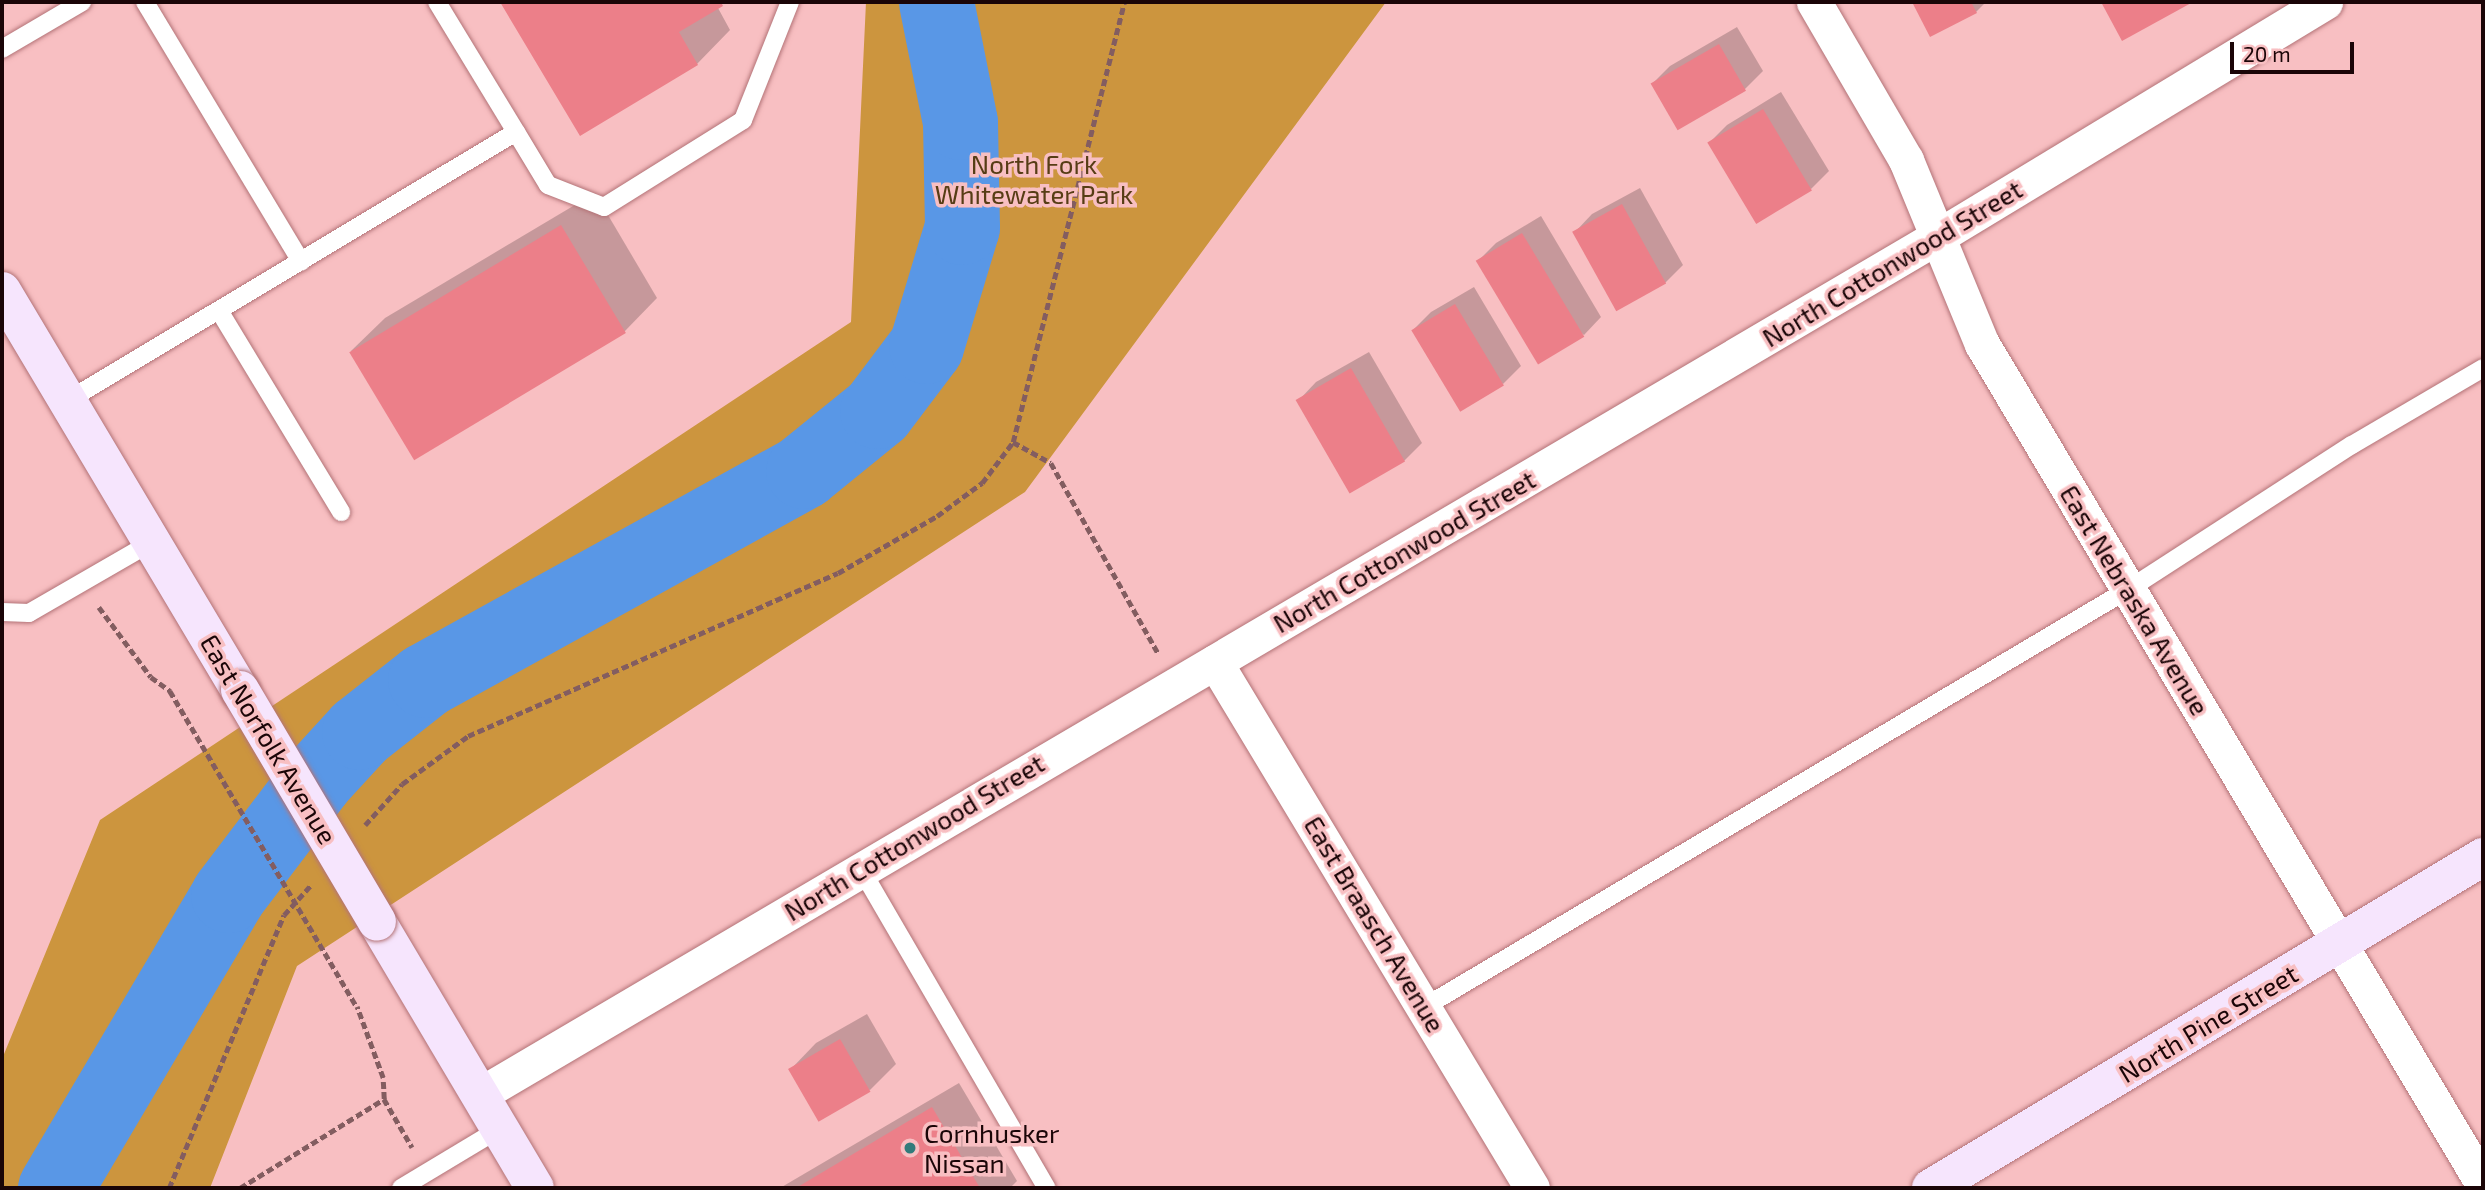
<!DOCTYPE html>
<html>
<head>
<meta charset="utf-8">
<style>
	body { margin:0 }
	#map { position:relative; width:2485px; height:1190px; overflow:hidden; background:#f8bfc2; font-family:"Exo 2",sans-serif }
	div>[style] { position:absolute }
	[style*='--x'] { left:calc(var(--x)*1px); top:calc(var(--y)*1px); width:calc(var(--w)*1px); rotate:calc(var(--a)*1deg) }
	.green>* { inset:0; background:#cc953e }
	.shadow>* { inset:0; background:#0003 }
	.river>* { height:75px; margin:-37.5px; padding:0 37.5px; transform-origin:37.5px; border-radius:37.5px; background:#5997e6 }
	.building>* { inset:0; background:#ec7f89; transform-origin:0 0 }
	.path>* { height:4.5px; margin-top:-2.25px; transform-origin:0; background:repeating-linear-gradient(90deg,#835d60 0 7px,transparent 0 10.5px) }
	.roads { filter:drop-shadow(0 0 2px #b37377) drop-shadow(0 0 2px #b37377) }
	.lane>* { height:18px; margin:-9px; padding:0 9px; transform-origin:9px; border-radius:9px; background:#fff }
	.street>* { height:35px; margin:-17.5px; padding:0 17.5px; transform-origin:17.5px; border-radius:17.5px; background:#fff }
	.secondary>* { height:38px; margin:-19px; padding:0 19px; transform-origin:19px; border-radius:19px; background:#f6e5fd }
	.path-bridge>* { height:4.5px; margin-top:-2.25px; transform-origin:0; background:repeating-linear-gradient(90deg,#835d60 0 7px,transparent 0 10.5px) }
	.bridges { filter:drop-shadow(0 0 2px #b37377) drop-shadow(0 0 2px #b37377) }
	.secondary-bridge>* { height:38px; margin:-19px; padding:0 19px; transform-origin:19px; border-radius:19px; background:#f6e5fd }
	.dots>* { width:19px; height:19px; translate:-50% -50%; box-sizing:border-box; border:4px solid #f8bfc2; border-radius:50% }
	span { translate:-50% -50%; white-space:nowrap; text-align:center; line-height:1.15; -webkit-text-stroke:7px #f8bfc2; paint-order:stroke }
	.park-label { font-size:26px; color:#573d15 }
	.street-label { font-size:26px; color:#1a0507 }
	.poi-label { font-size:26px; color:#1a0507 }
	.left { translate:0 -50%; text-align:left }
	.frame { position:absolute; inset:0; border:4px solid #1a0507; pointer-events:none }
	.scale { position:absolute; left:2230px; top:42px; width:124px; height:32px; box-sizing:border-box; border:4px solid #1a0507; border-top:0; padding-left:9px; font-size:21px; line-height:24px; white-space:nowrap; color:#1a0507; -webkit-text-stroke:5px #f8bfc2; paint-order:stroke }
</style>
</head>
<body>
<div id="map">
	<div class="green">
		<i style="clip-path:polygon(866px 2px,1386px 2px,1025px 492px,297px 966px,210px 1188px,2px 1188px,2px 1059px,100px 820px,851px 322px)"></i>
	</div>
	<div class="shadow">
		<i style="clip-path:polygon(502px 2px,724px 2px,718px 8px,730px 30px,697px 64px,580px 133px)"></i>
		<i style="clip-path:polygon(1914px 2px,1986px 2px,1976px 12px,1931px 34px)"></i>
		<i style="clip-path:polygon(1737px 27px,1763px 71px,1745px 89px,1652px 84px,1670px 66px)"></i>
		<i style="clip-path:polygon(1781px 92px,1829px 171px,1811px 189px,1709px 143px,1727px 125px)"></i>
		<i style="clip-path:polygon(1640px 188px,1683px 265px,1665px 283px,1575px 232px,1592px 214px)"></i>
		<i style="clip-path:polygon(595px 193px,657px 298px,624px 332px,414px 457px,351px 351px,385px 318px)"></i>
		<i style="clip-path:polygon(1541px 216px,1601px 317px,1584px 335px,1478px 261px,1496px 243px)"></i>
		<i style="clip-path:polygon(1474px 287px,1521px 366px,1503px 384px,1413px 330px,1431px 312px)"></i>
		<i style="clip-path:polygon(1369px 352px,1422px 443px,1404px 461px,1299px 400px,1316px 382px)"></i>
		<i style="clip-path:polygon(867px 1014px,896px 1064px,870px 1090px,790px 1070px,816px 1043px)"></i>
		<i style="clip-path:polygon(959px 1083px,1017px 1181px,1010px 1188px,780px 1188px)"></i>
	</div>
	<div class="river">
		<i style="--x:55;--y:1188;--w:340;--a:-59.4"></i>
		<i style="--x:228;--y:895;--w:146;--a:-52.8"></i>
		<i style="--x:316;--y:779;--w:64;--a:-47.5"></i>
		<i style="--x:359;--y:732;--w:84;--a:-38.2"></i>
		<i style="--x:425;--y:680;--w:432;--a:-28.9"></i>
		<i style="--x:803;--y:471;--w:95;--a:-39"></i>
		<i style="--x:877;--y:411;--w:81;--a:-53"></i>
		<i style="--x:926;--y:346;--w:124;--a:-73.2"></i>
		<i style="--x:962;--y:227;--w:105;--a:-91.1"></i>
		<i style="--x:960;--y:122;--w:122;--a:-101.3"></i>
	</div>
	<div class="building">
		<i style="clip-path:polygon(500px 2px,721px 2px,723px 6px,679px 32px,698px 65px,580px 136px)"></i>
		<i style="clip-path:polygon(1912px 2px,1971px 2px,1977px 13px,1930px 37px)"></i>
		<i style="clip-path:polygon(2101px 2px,2193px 2px,2122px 41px)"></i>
		<i style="left:1719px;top:44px;width:54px;height:79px;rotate:60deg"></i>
		<i style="left:1763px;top:109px;width:95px;height:65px;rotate:59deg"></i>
		<i style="left:1622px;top:204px;width:91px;height:57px;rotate:61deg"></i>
		<i style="left:561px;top:225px;width:126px;height:247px;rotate:59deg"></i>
		<i style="left:1522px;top:233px;width:121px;height:54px;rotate:59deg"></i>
		<i style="left:1455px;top:304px;width:95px;height:51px;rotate:59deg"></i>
		<i style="left:1351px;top:368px;width:108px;height:64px;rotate:60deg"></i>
		<i style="left:840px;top:1039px;width:61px;height:60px;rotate:60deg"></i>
		<i style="clip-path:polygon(932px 1107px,980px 1188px,796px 1188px)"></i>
	</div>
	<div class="path">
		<i style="--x:1013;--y:442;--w:43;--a:28.9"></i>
		<i style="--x:1051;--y:463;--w:218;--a:60.6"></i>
		<i style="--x:99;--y:607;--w:87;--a:53.4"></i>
		<i style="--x:151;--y:677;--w:24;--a:36"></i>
		<i style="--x:365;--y:825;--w:55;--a:-47.9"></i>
		<i style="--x:402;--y:784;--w:82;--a:-36"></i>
		<i style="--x:468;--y:736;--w:404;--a:-23.8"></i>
		<i style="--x:838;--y:573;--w:114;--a:-29.9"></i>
		<i style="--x:937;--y:516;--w:56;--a:-36.3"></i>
		<i style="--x:982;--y:483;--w:51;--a:-52.9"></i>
		<i style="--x:1013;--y:442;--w:454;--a:-75.8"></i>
		<i style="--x:384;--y:1099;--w:56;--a:59.7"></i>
		<i style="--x:169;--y:1188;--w:296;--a:-67.2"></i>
		<i style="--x:284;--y:915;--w:39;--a:-48"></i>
		<i style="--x:240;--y:1188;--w:169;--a:-31.7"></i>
		<i style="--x:384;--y:1099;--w:21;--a:-93"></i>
		<i style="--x:383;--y:1078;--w:76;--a:-110.1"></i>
	</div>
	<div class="roads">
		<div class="lane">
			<i style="--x:145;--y:2;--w:303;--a:59"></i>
			<i style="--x:2;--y:49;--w:93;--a:-30.4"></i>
			<i style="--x:516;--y:132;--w:62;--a:58.9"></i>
			<i style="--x:548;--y:185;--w:60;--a:21.4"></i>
			<i style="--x:604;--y:207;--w:164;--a:-32"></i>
			<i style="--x:743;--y:120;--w:127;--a:-68.3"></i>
			<i style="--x:220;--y:312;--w:234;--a:58.8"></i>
			<i style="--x:67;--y:401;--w:523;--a:-30.93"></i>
			<i style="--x:516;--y:132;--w:152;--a:-121.3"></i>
			<i style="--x:2;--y:612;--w:27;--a:2"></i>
			<i style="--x:29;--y:613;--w:142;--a:-30"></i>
			<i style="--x:861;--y:869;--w:369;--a:59.8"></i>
			<i style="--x:1426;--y:1006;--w:817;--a:-30.68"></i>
			<i style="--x:2129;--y:589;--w:265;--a:-32.9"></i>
			<i style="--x:2352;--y:445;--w:152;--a:-30.4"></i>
			<i style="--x:401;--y:1188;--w:114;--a:-31"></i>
		</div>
		<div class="street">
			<i style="--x:1814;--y:2;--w:183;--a:59.8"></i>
			<i style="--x:1906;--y:160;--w:199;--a:67.6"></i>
			<i style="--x:1982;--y:344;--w:978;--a:59.19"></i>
			<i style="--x:1215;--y:662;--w:614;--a:58.92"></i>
			<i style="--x:479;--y:1095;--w:1692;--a:-30.48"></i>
			<i style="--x:1937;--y:237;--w:454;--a:-31.2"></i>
		</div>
		<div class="secondary">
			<i style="--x:2;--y:291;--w:465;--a:59.2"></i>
			<i style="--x:377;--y:922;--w:309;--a:59.3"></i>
			<i style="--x:1931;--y:1188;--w:644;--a:-30.95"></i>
		</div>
	</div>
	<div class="path-bridge">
		<i style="--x:170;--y:691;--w:367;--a:59.4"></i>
	</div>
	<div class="bridges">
		<div class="secondary-bridge">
			<i style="--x:240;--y:690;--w:269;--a:59.4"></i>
		</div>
	</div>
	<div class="dots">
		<i style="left:910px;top:1148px;background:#327b7b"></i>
	</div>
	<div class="park-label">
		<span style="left:1034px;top:179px">North Fork<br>Whitewater Park</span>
	</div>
	<div class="street-label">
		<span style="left:1892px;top:263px;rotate:-31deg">North Cottonwood Street</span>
		<span style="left:1404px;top:551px;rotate:-30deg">North Cottonwood Street</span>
		<span style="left:2135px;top:600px;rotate:59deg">East Nebraska Avenue</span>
		<span style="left:269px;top:739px;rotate:59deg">East Norfolk Avenue</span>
		<span style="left:914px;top:837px;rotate:-31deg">North Cottonwood Street</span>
		<span style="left:1375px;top:924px;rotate:59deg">East Braasch Avenue</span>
		<span style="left:2208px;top:1023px;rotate:-31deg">North Pine Street</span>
	</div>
	<div class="poi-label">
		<span class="left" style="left:924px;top:1148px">Cornhusker<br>Nissan</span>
	</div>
	<div class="frame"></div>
	<div class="scale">20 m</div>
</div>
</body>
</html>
